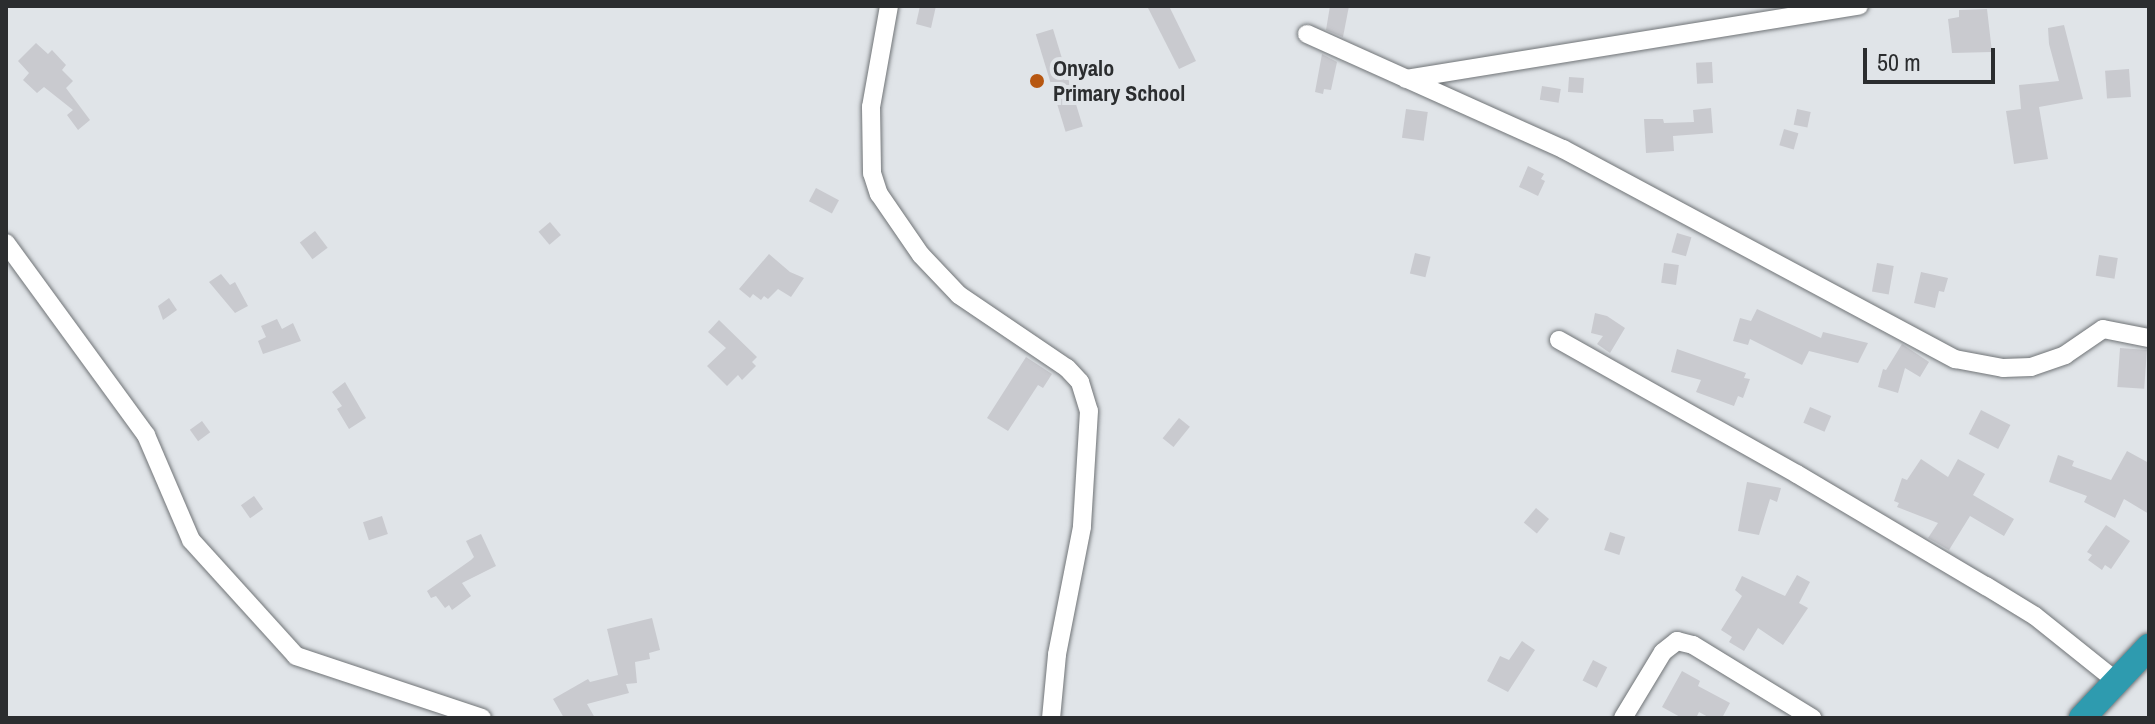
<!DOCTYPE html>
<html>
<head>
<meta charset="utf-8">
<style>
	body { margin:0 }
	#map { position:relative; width:2155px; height:724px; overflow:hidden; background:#e0e4e8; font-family:"Archivo Narrow",sans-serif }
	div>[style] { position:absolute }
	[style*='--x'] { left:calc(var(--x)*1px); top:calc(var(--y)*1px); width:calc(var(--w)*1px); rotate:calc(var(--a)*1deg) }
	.building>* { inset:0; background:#c9cacf; transform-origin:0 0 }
	.roads { filter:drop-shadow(0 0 2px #707477) drop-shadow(0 0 2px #707477) }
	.minor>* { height:18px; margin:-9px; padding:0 9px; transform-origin:9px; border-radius:9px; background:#fff }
	.highway>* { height:26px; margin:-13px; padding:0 13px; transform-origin:13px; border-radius:13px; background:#2e9baf }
	.dots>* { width:22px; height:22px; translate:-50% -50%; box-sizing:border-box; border:4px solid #e0e4e8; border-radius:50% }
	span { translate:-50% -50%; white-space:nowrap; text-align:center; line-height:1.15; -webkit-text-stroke:8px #e0e4e8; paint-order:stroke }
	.poi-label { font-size:22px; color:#2b2d2f; font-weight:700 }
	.left { translate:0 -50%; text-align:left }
	.frame { position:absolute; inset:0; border:8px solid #2b2d2f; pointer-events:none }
	.scale { position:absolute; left:1863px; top:48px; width:132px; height:36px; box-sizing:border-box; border:4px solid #2b2d2f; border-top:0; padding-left:10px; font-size:24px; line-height:28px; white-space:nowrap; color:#2b2d2f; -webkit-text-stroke:6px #e0e4e8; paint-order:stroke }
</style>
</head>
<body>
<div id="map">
	<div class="building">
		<i style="clip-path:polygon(920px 6px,936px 6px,931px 28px,916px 24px)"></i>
		<i style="clip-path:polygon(1147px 6px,1169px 6px,1196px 61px,1179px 69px)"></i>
		<i style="clip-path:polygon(1330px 6px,1349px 6px,1343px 37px,1326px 30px)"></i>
		<i style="clip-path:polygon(1987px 9px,1992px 52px,1952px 53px,1948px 19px,1959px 17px,1959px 10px)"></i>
		<i style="clip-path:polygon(2064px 25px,2083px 99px,2039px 107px,2048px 159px,2014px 164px,2006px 111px,2021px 109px,2019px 85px,2059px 81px,2049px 44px,2048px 28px)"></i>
		<i style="left:1053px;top:29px;width:102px;height:18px;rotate:73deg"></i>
		<i style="clip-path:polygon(36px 43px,48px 54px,52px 50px,66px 65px,62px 70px,73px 81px,66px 88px,90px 120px,78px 130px,67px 115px,73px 110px,44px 87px,37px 93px,23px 80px,29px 73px,18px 61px)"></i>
		<i style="clip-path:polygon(1322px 54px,1337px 62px,1331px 90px,1324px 89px,1323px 94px,1315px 92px)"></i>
		<i style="left:1712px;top:62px;width:21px;height:16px;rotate:87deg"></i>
		<i style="left:2129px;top:69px;width:28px;height:24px;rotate:86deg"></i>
		<i style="left:1569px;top:77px;width:15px;height:15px;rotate:4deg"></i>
		<i style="left:1542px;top:86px;width:19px;height:14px;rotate:9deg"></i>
		<i style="clip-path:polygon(1711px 108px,1713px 133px,1673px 136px,1674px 151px,1646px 153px,1644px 119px,1663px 119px,1664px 123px,1694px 122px,1693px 110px)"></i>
		<i style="left:1406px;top:109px;width:22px;height:29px;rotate:8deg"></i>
		<i style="left:1797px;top:109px;width:14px;height:16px;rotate:12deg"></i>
		<i style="left:1784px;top:129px;width:15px;height:17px;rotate:16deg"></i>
		<i style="clip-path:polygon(1528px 166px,1544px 174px,1541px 179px,1545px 181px,1538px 196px,1519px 187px)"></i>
		<i style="left:816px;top:188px;width:26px;height:15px;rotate:28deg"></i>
		<i style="left:550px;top:222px;width:17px;height:15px;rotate:50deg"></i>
		<i style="left:315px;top:231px;width:21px;height:19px;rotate:53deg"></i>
		<i style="left:1677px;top:233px;width:15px;height:20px;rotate:16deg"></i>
		<i style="left:1415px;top:253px;width:16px;height:21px;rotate:14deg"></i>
		<i style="clip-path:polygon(769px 254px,790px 272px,804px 278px,791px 297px,778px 289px,768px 299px,764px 296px,761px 300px,753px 294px,750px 298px,739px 289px)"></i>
		<i style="left:2099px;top:255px;width:19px;height:21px;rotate:9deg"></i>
		<i style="left:1664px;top:263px;width:15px;height:20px;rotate:8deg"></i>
		<i style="left:1877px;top:263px;width:17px;height:29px;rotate:10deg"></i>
		<i style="clip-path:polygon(1921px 272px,1948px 278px,1944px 292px,1939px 291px,1935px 308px,1914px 303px)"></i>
		<i style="clip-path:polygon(221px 274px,230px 285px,235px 282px,248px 306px,235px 313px,209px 282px)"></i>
		<i style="clip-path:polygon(169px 298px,177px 310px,163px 320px,158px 306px)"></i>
		<i style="clip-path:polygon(1757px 309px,1821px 338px,1823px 332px,1868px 343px,1858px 363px,1809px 351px,1802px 365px,1750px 339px,1748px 345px,1733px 341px,1740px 318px,1751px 321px)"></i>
		<i style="clip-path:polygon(1595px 313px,1607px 316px,1625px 328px,1610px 353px,1597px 344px,1603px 336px,1591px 333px)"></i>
		<i style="clip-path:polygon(277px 319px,282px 329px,293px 323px,301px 341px,263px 354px,258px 341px,266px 337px,261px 326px)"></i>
		<i style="clip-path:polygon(719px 320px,757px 357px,752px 362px,756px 366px,742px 380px,738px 375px,727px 386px,707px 366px,726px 348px,708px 332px)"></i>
		<i style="clip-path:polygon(1902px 344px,1929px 362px,1920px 377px,1905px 368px,1898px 393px,1878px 387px,1883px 369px,1886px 370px)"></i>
		<i style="left:2120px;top:348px;width:27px;height:39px;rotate:4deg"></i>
		<i style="clip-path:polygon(1677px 349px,1746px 373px,1744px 378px,1750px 379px,1743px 398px,1738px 396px,1734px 406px,1696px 392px,1701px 380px,1671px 372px)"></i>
		<i style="clip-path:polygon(1026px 357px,1052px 374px,1043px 388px,1038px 385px,1008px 431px,987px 418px)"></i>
		<i style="clip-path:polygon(345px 382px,366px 418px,349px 429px,337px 409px,342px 406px,332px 392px)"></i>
		<i style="left:1810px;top:407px;width:23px;height:17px;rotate:23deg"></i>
		<i style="left:1981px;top:410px;width:33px;height:27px;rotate:27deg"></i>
		<i style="left:1179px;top:418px;width:14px;height:26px;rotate:39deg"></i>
		<i style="left:202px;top:421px;width:14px;height:15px;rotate:54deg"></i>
		<i style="clip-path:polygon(2127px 451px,2149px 463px,2149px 514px,2124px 499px,2115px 518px,2084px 502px,2087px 496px,2049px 482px,2058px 455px,2074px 461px,2072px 466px,2111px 480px)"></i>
		<i style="clip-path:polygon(1921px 459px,1948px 477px,1958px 459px,1985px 474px,1973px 495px,2014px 519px,2004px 536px,1970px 516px,1949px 550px,1928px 538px,1938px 523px,1897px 507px,1899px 503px,1894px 501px,1902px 478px,1907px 480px)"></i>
		<i style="clip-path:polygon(1747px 482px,1781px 488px,1777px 502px,1770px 499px,1759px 535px,1738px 531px)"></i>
		<i style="left:254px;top:496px;width:16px;height:16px;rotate:55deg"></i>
		<i style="left:1536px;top:508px;width:17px;height:19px;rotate:40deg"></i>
		<i style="left:382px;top:516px;width:19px;height:20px;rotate:72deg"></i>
		<i style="clip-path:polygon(2106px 525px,2130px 541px,2111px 569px,2105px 565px,2102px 570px,2088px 560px,2092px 555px,2087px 552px)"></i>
		<i style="left:1610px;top:532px;width:16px;height:19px;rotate:18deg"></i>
		<i style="clip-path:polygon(481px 534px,496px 566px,462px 583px,471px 596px,452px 610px,449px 605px,445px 608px,436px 596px,431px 598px,427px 591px,471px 560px,474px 557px,466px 541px)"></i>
		<i style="clip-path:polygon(1797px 575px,1810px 582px,1799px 603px,1808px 608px,1783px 645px,1758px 628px,1744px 651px,1729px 642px,1732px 637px,1721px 630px,1742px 596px,1735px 590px,1742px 576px,1785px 596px)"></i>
		<i style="clip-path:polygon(652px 618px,660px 650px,649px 653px,650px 659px,635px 662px,637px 683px,626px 684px,629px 693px,587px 704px,595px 718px,564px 718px,553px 699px,588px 679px,590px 682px,618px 675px,607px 629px)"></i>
		<i style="clip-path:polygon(1522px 641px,1535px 650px,1508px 692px,1487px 681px,1500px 656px,1509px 660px)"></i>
		<i style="left:1593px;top:660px;width:16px;height:23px;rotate:27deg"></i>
		<i style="clip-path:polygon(1682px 671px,1700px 681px,1698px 686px,1730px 703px,1722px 718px,1710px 718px,1699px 712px,1696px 718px,1682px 718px,1662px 707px)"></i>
	</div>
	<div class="roads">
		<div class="minor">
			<i style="--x:889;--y:6;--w:103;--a:100.1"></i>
			<i style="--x:871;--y:107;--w:66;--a:89.1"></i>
			<i style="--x:872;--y:173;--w:22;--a:72"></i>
			<i style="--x:879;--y:194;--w:74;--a:55.5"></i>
			<i style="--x:921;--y:255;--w:55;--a:46.5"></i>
			<i style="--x:959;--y:295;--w:130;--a:34.1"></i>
			<i style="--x:1067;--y:368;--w:19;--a:47"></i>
			<i style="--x:1080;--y:382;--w:30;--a:73"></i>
			<i style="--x:1089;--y:411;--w:116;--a:93.5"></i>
			<i style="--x:1082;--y:527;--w:130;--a:101.1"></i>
			<i style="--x:1057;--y:655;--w:63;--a:95.4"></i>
			<i style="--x:1307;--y:34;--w:281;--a:24.2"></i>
			<i style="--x:1563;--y:149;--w:445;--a:28.2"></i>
			<i style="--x:1955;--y:359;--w:49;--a:10.6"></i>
			<i style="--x:2003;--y:368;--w:28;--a:-2"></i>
			<i style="--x:2031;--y:367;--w:36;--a:-19"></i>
			<i style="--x:2065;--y:355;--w:46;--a:-34.4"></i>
			<i style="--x:2103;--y:329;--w:47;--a:11.1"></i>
			<i style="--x:1406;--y:79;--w:459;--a:-9.2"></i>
			<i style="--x:6;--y:243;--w:238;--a:53.9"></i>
			<i style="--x:146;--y:435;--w:114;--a:66.8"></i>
			<i style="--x:191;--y:540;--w:156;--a:47.8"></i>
			<i style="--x:296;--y:656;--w:196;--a:18.4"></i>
			<i style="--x:1559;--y:340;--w:273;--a:29.4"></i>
			<i style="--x:1797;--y:474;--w:220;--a:30.7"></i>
			<i style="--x:1986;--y:586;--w:57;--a:31.5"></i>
			<i style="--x:2035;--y:616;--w:104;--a:38.7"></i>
			<i style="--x:1623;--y:718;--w:77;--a:-58.8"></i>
			<i style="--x:1663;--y:652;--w:18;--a:-38"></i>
			<i style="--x:1677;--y:641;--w:16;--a:14"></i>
			<i style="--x:1693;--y:645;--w:140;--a:31.5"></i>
		</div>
		<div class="highway">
			<i style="--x:2082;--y:718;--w:98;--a:-46.7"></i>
		</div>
	</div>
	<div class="dots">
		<i style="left:1037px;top:81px;background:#b75711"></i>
	</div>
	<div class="poi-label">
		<span class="left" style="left:1053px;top:81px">Onyalo<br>Primary School</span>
	</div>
	<div class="frame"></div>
	<div class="scale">50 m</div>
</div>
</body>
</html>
